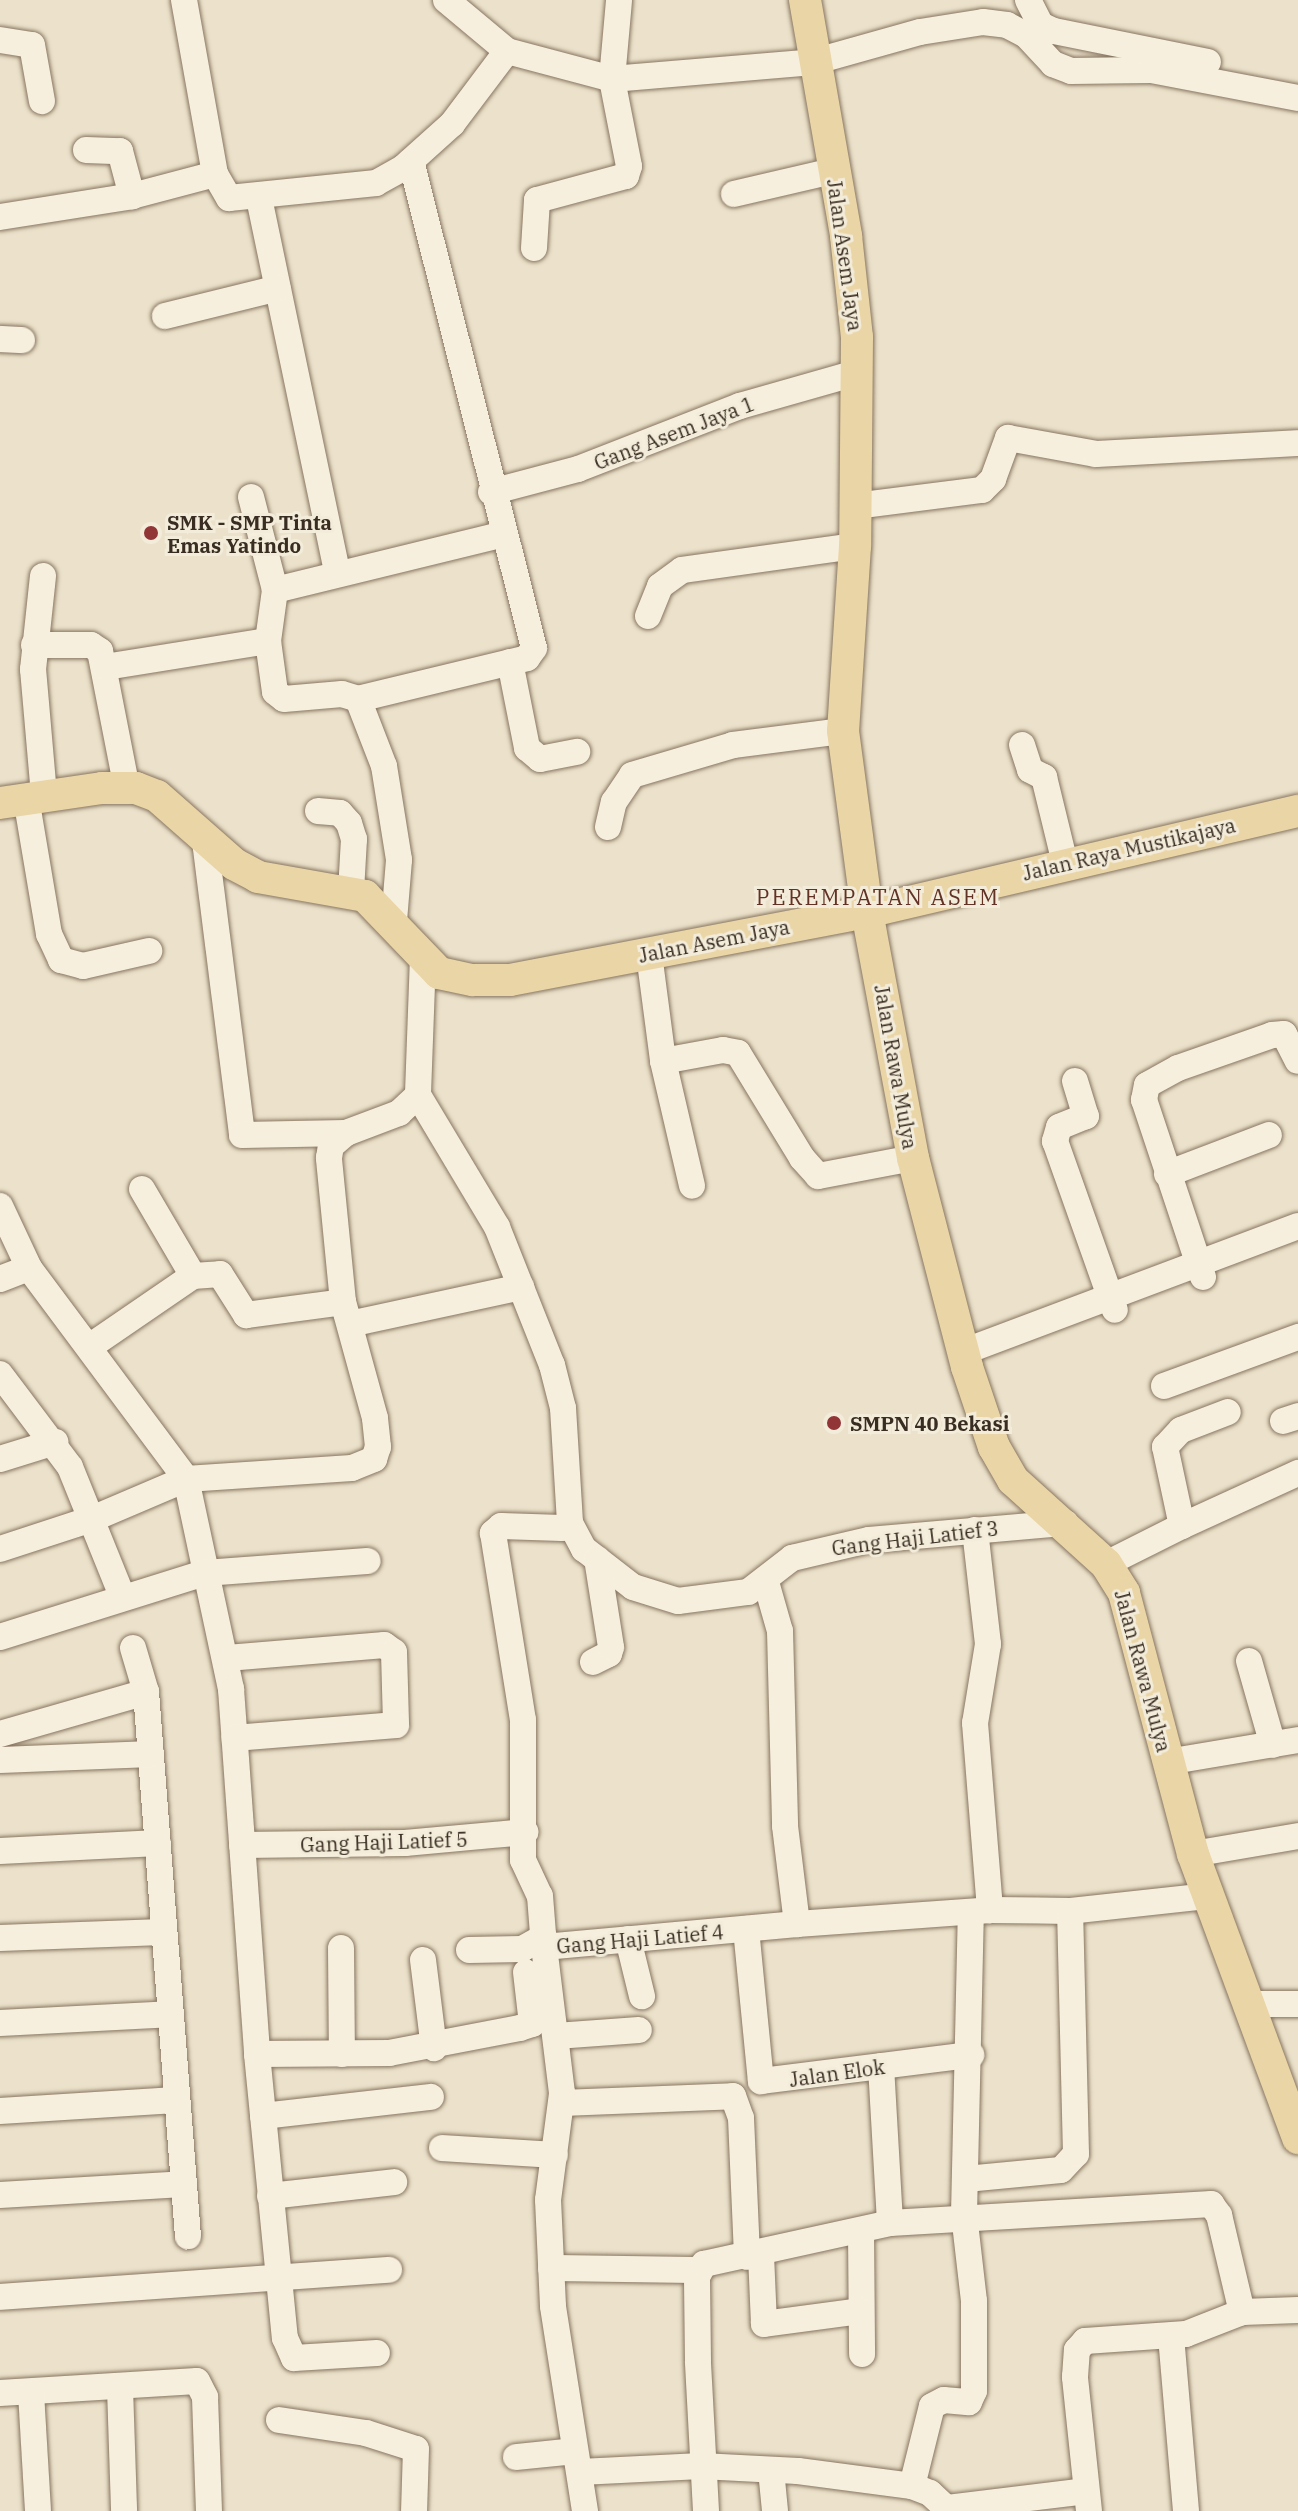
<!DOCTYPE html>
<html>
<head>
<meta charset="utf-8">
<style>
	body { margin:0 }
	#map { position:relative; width:1298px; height:2511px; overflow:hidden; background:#ece2cb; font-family:"IBM Plex Serif",serif }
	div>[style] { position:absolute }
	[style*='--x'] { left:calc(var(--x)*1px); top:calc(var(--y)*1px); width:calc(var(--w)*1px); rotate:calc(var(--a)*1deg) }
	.roads { filter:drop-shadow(0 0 2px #877560) drop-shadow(0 0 2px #877560) }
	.minor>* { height:26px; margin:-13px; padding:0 13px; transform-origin:13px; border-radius:13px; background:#f7efde }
	.major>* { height:32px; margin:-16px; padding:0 16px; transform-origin:16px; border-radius:16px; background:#ead5a7 }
	.dots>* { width:22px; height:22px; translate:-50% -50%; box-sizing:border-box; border:4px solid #f3ecda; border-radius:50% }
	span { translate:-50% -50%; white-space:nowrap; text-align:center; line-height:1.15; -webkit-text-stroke:6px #f3ecda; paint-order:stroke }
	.street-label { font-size:20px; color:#392d22 }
	.poi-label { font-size:20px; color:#392d22; font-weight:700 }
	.left { translate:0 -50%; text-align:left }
	.neighbourhood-label { font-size:22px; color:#623225; letter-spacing:2px }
</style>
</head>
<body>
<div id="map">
	<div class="roads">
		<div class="minor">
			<i style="--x:184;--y:0;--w:177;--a:79.9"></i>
			<i style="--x:215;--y:174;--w:28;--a:60"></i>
			<i style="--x:229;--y:198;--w:148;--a:-5.8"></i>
			<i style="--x:376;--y:183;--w:31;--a:-29"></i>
			<i style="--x:403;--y:168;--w:66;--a:-41.9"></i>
			<i style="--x:452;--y:124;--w:91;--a:-53"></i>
			<i style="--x:446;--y:0;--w:80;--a:39.9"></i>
			<i style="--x:507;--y:51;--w:109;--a:14.9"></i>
			<i style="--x:612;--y:79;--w:202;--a:-4.8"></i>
			<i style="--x:813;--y:62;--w:111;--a:-15.7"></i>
			<i style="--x:920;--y:32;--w:64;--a:-9"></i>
			<i style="--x:983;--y:22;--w:24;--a:7"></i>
			<i style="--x:1007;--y:25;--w:21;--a:28"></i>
			<i style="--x:1026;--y:35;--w:40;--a:47"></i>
			<i style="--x:1053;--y:64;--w:19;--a:21"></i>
			<i style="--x:1071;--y:71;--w:80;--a:-0.7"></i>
			<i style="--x:1151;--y:70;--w:150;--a:10.8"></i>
			<i style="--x:1028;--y:0;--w:28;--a:63"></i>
			<i style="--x:1041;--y:25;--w:14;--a:25"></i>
			<i style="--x:1054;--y:31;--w:157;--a:11.4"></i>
			<i style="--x:0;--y:40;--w:32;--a:9"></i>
			<i style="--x:32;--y:45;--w:57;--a:79.9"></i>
			<i style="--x:86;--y:150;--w:34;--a:2"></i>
			<i style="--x:120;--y:151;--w:47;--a:75.1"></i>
			<i style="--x:734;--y:194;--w:102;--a:-13.1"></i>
			<i style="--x:259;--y:198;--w:381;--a:78.2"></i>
			<i style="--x:0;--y:217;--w:134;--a:-9"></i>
			<i style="--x:132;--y:196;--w:86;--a:-14.8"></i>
			<i style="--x:534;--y:248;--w:48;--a:-86.4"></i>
			<i style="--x:537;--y:200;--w:92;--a:-15.1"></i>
			<i style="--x:626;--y:176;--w:10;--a:-73"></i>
			<i style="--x:629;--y:166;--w:89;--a:-101.1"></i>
			<i style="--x:612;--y:79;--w:79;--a:-84.9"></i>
			<i style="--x:165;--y:316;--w:116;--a:-13.9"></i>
			<i style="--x:0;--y:339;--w:22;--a:3"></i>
			<i style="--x:491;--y:492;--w:90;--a:-14.8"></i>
			<i style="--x:578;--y:469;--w:174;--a:-21.3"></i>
			<i style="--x:740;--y:406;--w:121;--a:-15.9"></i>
			<i style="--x:251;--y:497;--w:96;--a:75.5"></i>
			<i style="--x:275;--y:590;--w:51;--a:97.8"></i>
			<i style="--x:268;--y:641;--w:51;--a:82.2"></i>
			<i style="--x:275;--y:692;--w:11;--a:38"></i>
			<i style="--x:284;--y:699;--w:58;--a:-4.9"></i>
			<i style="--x:342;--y:694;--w:17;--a:17"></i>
			<i style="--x:358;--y:699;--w:72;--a:68.8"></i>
			<i style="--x:384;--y:766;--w:95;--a:80.9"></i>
			<i style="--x:399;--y:860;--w:61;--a:94.7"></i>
			<i style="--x:855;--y:506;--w:128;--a:-7.2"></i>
			<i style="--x:982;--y:490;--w:16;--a:-45"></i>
			<i style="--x:993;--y:479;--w:44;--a:-69.9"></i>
			<i style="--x:1008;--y:438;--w:89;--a:10.3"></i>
			<i style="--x:1096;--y:454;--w:202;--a:-3.1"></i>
			<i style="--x:43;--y:576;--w:94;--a:96.1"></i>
			<i style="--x:33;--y:669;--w:126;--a:85"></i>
			<i style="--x:275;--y:590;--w:233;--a:-13.7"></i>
			<i style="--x:648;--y:616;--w:32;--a:-68"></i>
			<i style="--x:660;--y:586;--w:27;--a:-36"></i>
			<i style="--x:682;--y:570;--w:175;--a:-7.9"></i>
			<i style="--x:34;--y:645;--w:57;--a:0"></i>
			<i style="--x:91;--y:645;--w:11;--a:34"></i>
			<i style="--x:100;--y:651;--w:140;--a:78.9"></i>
			<i style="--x:510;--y:662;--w:88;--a:78.8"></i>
			<i style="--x:527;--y:748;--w:17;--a:40"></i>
			<i style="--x:540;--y:759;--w:38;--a:-11"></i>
			<i style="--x:105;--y:667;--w:165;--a:-9.1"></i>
			<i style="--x:358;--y:699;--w:174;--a:-13.6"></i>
			<i style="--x:527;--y:658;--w:12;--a:-55"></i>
			<i style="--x:534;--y:648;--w:502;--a:-104.17"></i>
			<i style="--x:1022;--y:745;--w:26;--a:72"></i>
			<i style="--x:1030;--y:770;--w:16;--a:27"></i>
			<i style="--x:1044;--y:777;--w:89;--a:76.3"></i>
			<i style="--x:26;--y:798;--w:138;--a:80.4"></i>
			<i style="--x:49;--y:934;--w:29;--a:65"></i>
			<i style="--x:61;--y:960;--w:23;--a:15"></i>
			<i style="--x:83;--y:966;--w:68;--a:-12.8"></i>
			<i style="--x:318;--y:811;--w:22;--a:5"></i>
			<i style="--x:340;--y:813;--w:13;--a:48"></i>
			<i style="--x:349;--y:823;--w:17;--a:73"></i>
			<i style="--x:354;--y:839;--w:52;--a:93.3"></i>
			<i style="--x:608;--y:827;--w:26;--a:-77"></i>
			<i style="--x:614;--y:802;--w:32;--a:-56"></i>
			<i style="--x:632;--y:775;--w:105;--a:-16.5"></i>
			<i style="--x:733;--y:745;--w:111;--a:-7.3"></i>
			<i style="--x:205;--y:841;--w:296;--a:82.8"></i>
			<i style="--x:242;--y:1135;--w:104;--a:-1.1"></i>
			<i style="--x:649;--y:954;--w:108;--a:82.5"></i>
			<i style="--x:663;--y:1061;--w:128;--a:76.9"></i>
			<i style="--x:423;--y:957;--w:138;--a:92.1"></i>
			<i style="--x:418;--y:1095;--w:154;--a:59.1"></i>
			<i style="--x:497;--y:1227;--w:149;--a:68.3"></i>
			<i style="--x:552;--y:1365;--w:44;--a:75.7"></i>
			<i style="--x:563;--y:1408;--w:115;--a:86.5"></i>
			<i style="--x:570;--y:1523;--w:9;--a:148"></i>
			<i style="--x:562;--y:1528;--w:61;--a:-178.1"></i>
			<i style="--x:501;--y:1526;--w:11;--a:139"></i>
			<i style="--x:493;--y:1533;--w:189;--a:80.9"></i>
			<i style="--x:523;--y:1720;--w:140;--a:90"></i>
			<i style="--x:523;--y:1860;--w:40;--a:65"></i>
			<i style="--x:540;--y:1896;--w:51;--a:85.5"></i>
			<i style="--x:663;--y:1061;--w:61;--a:-10.4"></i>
			<i style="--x:723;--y:1050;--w:15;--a:11"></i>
			<i style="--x:738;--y:1053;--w:123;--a:58.6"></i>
			<i style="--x:802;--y:1158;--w:24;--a:48"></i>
			<i style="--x:818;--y:1176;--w:97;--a:-10.7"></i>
			<i style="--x:1075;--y:1081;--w:37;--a:73"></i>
			<i style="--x:1086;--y:1116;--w:29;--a:158"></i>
			<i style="--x:1059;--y:1127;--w:15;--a:106"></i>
			<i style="--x:1055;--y:1141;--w:179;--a:70.5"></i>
			<i style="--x:1167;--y:1174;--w:109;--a:-20.9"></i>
			<i style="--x:142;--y:1189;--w:101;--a:59.6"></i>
			<i style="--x:193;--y:1276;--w:27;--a:-4"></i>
			<i style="--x:220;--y:1274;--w:49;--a:57.6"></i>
			<i style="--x:246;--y:1315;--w:98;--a:-7.6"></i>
			<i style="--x:0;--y:1206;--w:68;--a:64.9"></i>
			<i style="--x:29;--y:1268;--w:263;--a:53.3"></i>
			<i style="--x:186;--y:1479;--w:215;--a:77.9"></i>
			<i style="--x:231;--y:1689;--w:366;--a:85.9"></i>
			<i style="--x:257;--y:2054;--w:285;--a:84.4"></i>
			<i style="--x:285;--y:2338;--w:22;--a:66"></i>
			<i style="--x:294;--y:2358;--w:83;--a:-3.4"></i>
			<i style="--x:1203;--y:1277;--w:187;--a:-108.4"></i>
			<i style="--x:1144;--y:1100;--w:15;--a:-79"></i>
			<i style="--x:1147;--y:1085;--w:35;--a:-29"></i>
			<i style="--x:1178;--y:1068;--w:100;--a:-19.3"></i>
			<i style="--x:1272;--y:1035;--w:12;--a:-5"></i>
			<i style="--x:1284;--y:1034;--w:30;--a:63"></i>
			<i style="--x:0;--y:1279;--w:31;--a:-21"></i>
			<i style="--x:359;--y:1322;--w:166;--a:-12.2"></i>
			<i style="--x:95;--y:1343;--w:119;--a:-34.4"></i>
			<i style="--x:963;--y:1352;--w:358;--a:-20.6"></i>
			<i style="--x:0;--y:1374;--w:116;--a:53"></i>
			<i style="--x:70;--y:1467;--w:141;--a:68"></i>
			<i style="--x:1164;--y:1386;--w:143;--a:-20.1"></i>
			<i style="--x:1283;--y:1421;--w:16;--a:-18"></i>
			<i style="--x:0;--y:1459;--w:58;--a:-17.2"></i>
			<i style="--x:570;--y:1523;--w:30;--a:62"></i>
			<i style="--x:584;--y:1549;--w:62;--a:37.8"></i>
			<i style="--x:633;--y:1587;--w:47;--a:17.3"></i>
			<i style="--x:678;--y:1601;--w:71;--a:-7.3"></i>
			<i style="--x:748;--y:1592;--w:56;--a:-37.7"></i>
			<i style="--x:792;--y:1558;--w:79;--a:-13.2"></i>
			<i style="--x:869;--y:1540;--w:197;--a:-5"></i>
			<i style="--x:1182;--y:1526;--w:128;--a:-24.6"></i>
			<i style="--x:975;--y:1530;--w:115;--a:83.5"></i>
			<i style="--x:988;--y:1644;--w:80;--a:99.3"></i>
			<i style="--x:975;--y:1723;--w:188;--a:85.4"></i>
			<i style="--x:0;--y:1549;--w:97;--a:-18.1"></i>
			<i style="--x:92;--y:1519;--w:102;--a:-23.1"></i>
			<i style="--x:186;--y:1479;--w:166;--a:-3.8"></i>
			<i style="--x:352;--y:1468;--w:24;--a:-22"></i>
			<i style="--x:374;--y:1459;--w:13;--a:-72"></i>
			<i style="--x:378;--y:1447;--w:29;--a:-96"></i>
			<i style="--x:375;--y:1418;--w:120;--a:-105.4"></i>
			<i style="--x:343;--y:1302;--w:145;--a:-95.6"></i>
			<i style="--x:329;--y:1158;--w:12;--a:-81"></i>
			<i style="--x:331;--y:1146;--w:20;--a:-41"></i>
			<i style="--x:346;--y:1133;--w:57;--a:-20.7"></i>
			<i style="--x:399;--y:1113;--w:26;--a:-43"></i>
			<i style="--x:1106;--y:1564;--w:85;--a:-26.6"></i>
			<i style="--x:1182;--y:1526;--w:81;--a:-102.1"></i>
			<i style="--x:1165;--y:1447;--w:23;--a:-47"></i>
			<i style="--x:1181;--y:1430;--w:50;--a:-21"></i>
			<i style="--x:766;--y:1582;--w:51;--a:74.1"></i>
			<i style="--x:780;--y:1631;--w:195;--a:88.5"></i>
			<i style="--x:785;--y:1826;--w:99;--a:83"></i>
			<i style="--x:0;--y:1637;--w:214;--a:-17.4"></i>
			<i style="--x:204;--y:1573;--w:164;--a:-4.2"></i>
			<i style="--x:133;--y:1648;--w:46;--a:73.5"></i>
			<i style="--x:227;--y:1658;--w:158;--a:-4.7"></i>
			<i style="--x:384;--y:1645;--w:12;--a:35"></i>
			<i style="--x:394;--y:1652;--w:73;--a:88.4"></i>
			<i style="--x:396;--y:1725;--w:162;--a:175.4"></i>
			<i style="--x:1249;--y:1661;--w:87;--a:74.1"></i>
			<i style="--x:593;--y:1662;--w:18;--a:-27"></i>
			<i style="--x:609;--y:1654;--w:7;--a:-74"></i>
			<i style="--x:611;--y:1647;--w:89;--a:-99"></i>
			<i style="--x:0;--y:1734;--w:152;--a:-16"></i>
			<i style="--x:146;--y:1692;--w:546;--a:85.59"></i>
			<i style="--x:0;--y:1760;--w:151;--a:-2.3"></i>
			<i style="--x:1167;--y:1762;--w:133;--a:-9.5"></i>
			<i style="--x:242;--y:1845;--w:163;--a:-0.7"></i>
			<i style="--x:405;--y:1843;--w:121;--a:-5.2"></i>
			<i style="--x:0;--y:1851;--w:158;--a:-2.9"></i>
			<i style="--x:1193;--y:1854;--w:107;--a:-9.7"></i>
			<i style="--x:746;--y:1929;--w:153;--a:84.4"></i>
			<i style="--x:761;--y:2081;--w:212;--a:-7.1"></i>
			<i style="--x:0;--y:1938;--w:162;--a:-2.1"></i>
			<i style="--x:628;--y:1939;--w:59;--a:76.2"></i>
			<i style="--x:341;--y:1948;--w:106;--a:89.5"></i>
			<i style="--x:469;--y:1950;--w:53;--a:-1.1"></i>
			<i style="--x:522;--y:1949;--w:25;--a:-29"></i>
			<i style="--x:423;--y:1960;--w:89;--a:82.9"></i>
			<i style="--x:1248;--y:2004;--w:50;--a:0"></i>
			<i style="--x:0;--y:2023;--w:169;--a:-3"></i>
			<i style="--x:556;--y:2036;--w:83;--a:-4.1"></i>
			<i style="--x:257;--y:2054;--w:132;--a:-0.4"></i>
			<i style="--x:389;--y:2053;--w:133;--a:-10.8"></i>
			<i style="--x:520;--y:2028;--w:13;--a:-18"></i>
			<i style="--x:532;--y:2024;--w:52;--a:-96.6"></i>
			<i style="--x:881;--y:2066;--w:157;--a:86.7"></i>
			<i style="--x:562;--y:2103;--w:171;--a:-2.3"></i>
			<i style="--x:733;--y:2096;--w:23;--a:70"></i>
			<i style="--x:741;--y:2118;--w:139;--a:87.5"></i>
			<i style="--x:0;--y:2111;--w:176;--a:-3.6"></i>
			<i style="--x:263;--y:2116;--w:169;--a:-6.5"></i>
			<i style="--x:442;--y:2148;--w:113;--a:3.5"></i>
			<i style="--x:966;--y:2179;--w:95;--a:-5.4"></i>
			<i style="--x:1061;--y:2170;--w:22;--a:-47"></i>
			<i style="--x:1076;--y:2154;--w:243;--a:-91.4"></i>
			<i style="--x:0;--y:2195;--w:183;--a:-3.4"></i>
			<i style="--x:270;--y:2196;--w:125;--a:-6.4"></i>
			<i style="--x:861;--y:2231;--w:123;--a:89.5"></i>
			<i style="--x:761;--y:2255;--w:69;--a:87.5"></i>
			<i style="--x:764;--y:2324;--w:97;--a:-7.7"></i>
			<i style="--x:551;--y:2268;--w:147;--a:0.8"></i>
			<i style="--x:0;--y:2297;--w:390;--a:-4"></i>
			<i style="--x:1171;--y:2336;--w:176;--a:85.1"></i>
			<i style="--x:120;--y:2388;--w:123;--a:88.1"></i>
			<i style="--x:0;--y:2393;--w:197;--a:-3.5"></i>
			<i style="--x:197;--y:2381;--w:18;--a:63"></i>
			<i style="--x:205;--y:2397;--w:114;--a:88"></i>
			<i style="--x:31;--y:2393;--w:118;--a:86.6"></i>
			<i style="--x:279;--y:2420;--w:88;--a:8.5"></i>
			<i style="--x:366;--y:2433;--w:52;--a:17.7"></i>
			<i style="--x:416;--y:2449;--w:62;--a:91.8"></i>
			<i style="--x:516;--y:2457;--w:59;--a:-5.8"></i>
			<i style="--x:771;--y:2470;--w:41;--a:84.4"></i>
			<i style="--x:580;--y:2472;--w:121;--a:-2.8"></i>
			<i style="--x:701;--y:2466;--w:97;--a:3"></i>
			<i style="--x:798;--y:2471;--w:115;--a:7.5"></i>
			<i style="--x:912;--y:2486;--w:82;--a:-76"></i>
			<i style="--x:932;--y:2406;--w:13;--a:-27"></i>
			<i style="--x:944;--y:2400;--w:25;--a:5"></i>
			<i style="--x:969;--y:2402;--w:12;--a:-66"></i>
			<i style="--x:974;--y:2391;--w:90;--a:-90"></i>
			<i style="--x:974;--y:2301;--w:87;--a:-96.6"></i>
			<i style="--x:964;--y:2215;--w:302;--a:-88.7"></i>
			<i style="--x:912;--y:2486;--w:19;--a:21"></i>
			<i style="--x:930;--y:2493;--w:22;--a:43"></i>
			<i style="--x:946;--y:2508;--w:141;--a:-6.9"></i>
			<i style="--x:585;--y:2511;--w:207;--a:-98.9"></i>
			<i style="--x:553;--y:2306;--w:106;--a:-92.7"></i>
			<i style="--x:548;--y:2200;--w:108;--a:-82.5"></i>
			<i style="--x:562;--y:2093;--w:147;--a:-97"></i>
			<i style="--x:544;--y:1947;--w:254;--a:-5.2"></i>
			<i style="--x:797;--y:1924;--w:194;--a:-4.1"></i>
			<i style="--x:990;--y:1910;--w:80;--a:0.7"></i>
			<i style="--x:1070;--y:1911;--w:138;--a:-6.2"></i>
			<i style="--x:706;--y:2511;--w:150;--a:-93.1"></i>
			<i style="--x:698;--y:2361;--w:84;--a:-90.7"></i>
			<i style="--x:697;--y:2277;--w:15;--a:-62"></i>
			<i style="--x:704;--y:2264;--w:190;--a:-12.4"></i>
			<i style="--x:890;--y:2223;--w:322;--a:-3.4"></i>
			<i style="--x:1211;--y:2204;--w:14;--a:54"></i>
			<i style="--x:1219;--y:2215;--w:100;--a:76.7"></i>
			<i style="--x:1089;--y:2511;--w:135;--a:-96"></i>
			<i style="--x:1075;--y:2377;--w:27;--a:-86"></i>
			<i style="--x:1077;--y:2350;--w:12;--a:-48"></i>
			<i style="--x:1085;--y:2341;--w:101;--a:-4"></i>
			<i style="--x:1186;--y:2334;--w:60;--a:-21.4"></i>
			<i style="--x:1242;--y:2312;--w:56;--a:-2"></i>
		</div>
		<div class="major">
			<i style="--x:805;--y:0;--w:240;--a:80.1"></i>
			<i style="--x:846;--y:236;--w:102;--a:83.8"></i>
			<i style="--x:857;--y:337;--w:209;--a:90.5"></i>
			<i style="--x:855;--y:546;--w:185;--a:93.7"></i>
			<i style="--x:843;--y:731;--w:183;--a:82.4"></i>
			<i style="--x:867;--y:912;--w:250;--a:79.4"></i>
			<i style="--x:913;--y:1158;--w:216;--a:75.5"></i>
			<i style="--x:967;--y:1367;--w:84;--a:71.4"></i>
			<i style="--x:994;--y:1447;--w:38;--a:60"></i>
			<i style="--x:1013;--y:1480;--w:125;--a:42.1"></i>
			<i style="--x:1106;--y:1564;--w:34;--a:58"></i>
			<i style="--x:1124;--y:1593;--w:270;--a:75.2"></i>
			<i style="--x:1193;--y:1854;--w:303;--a:69.7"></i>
			<i style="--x:0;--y:803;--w:103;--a:-8.4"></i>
			<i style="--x:102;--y:788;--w:34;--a:0"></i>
			<i style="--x:136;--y:788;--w:22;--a:21"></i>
			<i style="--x:157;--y:796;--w:103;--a:41.4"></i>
			<i style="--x:234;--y:864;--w:27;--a:28"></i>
			<i style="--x:258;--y:877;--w:109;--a:10.1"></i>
			<i style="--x:365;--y:896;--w:107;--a:46.1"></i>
			<i style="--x:439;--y:973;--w:35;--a:12"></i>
			<i style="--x:473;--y:980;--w:37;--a:0"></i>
			<i style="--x:510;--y:980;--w:363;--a:-10.8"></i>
			<i style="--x:867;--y:912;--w:443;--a:-13.2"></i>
		</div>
	</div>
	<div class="dots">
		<i style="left:151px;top:533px;background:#913537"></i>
		<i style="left:834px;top:1423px;background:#913537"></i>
	</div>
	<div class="street-label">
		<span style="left:845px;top:255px;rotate:82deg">Jalan Asem Jaya</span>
		<span style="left:674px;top:433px;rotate:-21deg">Gang Asem Jaya 1</span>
		<span style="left:1129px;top:849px;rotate:-13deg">Jalan Raya Mustikajaya</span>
		<span style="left:714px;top:941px;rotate:-11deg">Jalan Asem Jaya</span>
		<span style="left:896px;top:1067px;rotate:80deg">Jalan Rawa Mulya</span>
		<span style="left:915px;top:1538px;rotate:-7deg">Gang Haji Latief 3</span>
		<span style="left:1143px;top:1671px;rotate:75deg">Jalan Rawa Mulya</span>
		<span style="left:384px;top:1842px;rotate:-2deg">Gang Haji Latief 5</span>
		<span style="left:640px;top:1939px;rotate:-5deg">Gang Haji Latief 4</span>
		<span style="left:837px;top:2073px;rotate:-8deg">Jalan Elok</span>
	</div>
	<div class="poi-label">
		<span class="left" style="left:167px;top:534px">SMK - SMP Tinta<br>Emas Yatindo</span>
		<span class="left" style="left:850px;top:1423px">SMPN 40 Bekasi</span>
	</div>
	<div class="neighbourhood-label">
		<span style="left:878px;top:897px">PEREMPATAN ASEM</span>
	</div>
</div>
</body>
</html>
